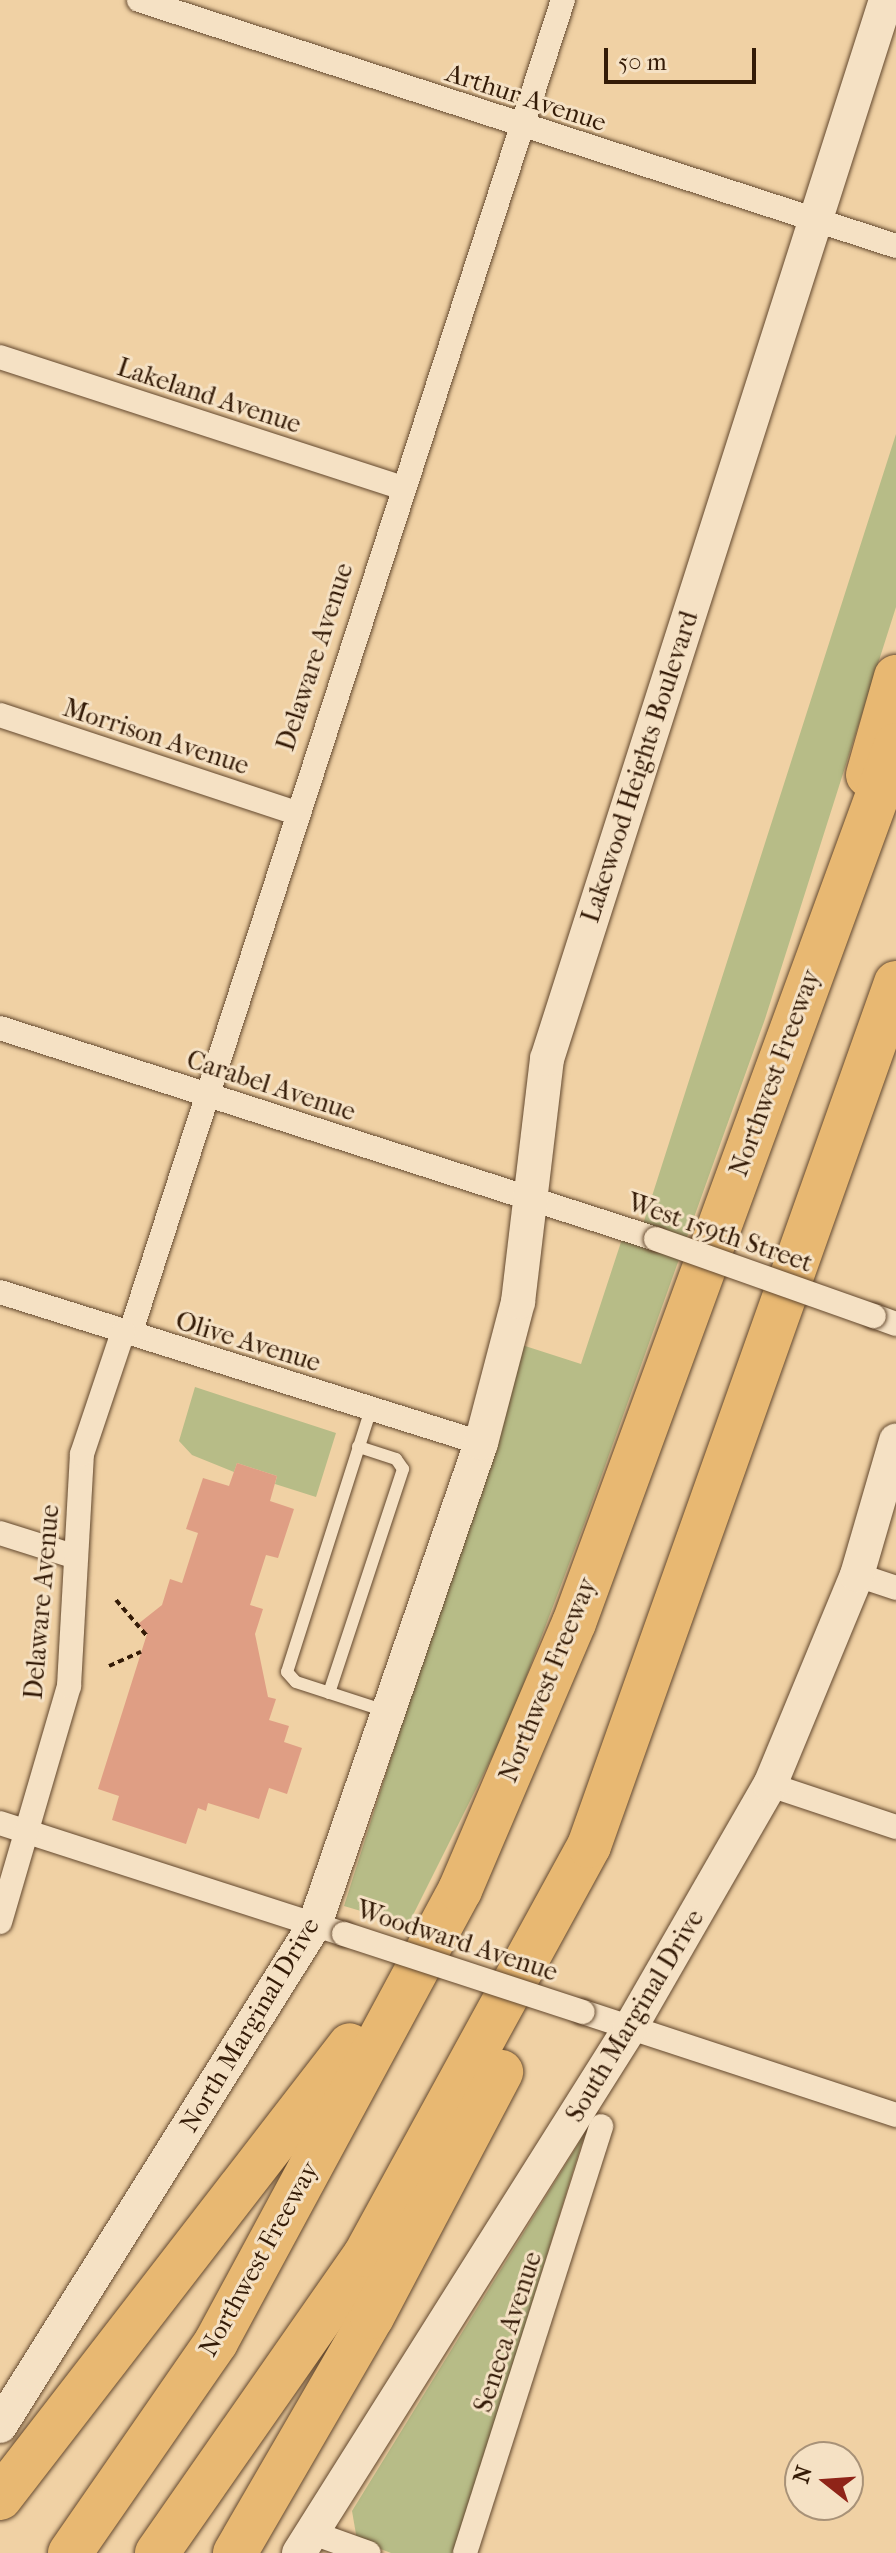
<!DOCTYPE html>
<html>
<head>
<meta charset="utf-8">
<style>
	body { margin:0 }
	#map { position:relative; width:896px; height:2553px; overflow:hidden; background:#f0d1a4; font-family:"IM FELL French Canon",serif }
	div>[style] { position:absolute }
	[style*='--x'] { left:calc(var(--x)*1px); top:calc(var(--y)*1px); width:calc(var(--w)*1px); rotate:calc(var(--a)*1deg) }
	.green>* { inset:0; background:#b7bc87 }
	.building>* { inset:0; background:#df9e84 }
	.path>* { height:4px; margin-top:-2px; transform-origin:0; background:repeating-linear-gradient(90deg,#341b07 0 6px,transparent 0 10px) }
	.roads { filter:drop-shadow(0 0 2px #63482e) drop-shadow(0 0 2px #63482e) }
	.service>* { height:12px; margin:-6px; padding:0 6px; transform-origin:6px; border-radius:6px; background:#f5e1c4 }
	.minor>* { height:24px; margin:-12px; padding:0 12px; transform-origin:12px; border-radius:12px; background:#f5e1c4 }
	.secondary>* { height:34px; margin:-17px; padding:0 17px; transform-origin:17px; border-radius:17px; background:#f5e1c4 }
	.motorway>* { height:44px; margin:-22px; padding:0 22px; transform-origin:22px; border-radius:22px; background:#e8b872 }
	.bridges { filter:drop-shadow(0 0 2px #63482e) drop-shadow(0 0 2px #63482e) }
	.minor-bridge>* { height:24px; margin:-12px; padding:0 12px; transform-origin:12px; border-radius:12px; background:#f5e1c4 }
	span { translate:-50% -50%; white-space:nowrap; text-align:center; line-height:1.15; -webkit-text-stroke:6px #f5e1c4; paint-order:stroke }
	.street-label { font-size:26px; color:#341b07 }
	.north { position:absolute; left:784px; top:2441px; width:80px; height:80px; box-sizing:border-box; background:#f5e1c4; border:2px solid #a89278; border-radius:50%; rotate:287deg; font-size:22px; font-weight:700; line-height:32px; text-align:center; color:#341b07 }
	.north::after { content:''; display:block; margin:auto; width:28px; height:36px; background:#8f2418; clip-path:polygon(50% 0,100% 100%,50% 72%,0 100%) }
	.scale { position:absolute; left:604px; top:48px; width:152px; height:36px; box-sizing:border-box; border:4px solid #341b07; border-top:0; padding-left:10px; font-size:24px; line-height:28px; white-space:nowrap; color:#341b07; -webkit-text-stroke:6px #f5e1c4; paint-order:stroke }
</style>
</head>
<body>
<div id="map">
	<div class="green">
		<i style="clip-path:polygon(896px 434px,896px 607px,765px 1019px,585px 1522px,508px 1725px,408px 1925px,344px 1906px,522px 1345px,581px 1364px,622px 1239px,637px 1243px)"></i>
		<i style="clip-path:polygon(195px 1387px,336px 1433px,316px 1497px,275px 1484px,277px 1476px,237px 1463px,234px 1472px,192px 1455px,179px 1441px)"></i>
		<i style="clip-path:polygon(585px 2133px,454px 2553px,391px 2553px,357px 2540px,352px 2511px)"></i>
	</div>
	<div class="building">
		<i style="clip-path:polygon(237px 1463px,277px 1476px,270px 1501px,294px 1509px,278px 1558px,266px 1555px,250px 1605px,263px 1609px,255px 1634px,268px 1697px,276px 1699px,269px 1720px,289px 1726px,284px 1742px,302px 1748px,287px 1794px,269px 1788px,259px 1819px,208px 1803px,206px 1811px,198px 1808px,186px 1844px,112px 1820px,119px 1796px,98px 1789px,147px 1634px,138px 1624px,162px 1605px,170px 1579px,182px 1583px,198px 1533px,186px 1529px,203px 1478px,229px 1486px)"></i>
	</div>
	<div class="path">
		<i style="--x:116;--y:1600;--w:48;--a:49.3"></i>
		<i style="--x:109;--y:1666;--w:35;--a:-24"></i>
	</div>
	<div class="roads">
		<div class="service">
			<i style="--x:371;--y:1409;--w:276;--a:107.7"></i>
			<i style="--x:287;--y:1672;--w:13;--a:48"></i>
			<i style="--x:296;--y:1682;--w:94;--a:18"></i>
			<i style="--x:329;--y:1693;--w:236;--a:-71.7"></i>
			<i style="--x:403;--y:1469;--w:12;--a:-125"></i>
			<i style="--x:396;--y:1459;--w:40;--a:-162"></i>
		</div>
		<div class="minor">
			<i style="--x:139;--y:0;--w:796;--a:18"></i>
			<i style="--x:0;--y:357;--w:421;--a:18"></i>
			<i style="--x:0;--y:715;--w:310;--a:18.3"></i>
			<i style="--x:0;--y:1028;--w:689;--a:17.83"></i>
			<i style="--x:0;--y:1292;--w:504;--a:17.43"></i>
			<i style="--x:874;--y:1316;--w:23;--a:20"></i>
			<i style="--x:130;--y:1334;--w:1403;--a:-72.02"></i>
			<i style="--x:0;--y:1533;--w:77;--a:17.5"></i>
			<i style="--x:857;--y:1575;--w:41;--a:18.4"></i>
			<i style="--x:770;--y:1785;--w:133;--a:18.4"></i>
			<i style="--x:0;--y:1823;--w:361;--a:17.9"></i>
			<i style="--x:0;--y:1922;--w:246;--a:-73.7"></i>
			<i style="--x:69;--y:1686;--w:232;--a:-86.8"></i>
			<i style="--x:82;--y:1454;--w:129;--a:-71.4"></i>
			<i style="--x:583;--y:2012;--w:330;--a:18.2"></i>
			<i style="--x:313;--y:2533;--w:59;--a:19.7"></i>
			<i style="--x:465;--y:2553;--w:448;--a:-72.3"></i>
		</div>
		<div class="secondary">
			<i style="--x:0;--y:2426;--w:593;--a:-57.89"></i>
			<i style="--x:315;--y:1924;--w:509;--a:-70.96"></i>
			<i style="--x:481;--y:1443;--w:146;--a:-75.3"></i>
			<i style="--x:518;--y:1302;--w:245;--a:-83.2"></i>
			<i style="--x:547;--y:1059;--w:1112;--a:-72.25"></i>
			<i style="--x:299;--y:2553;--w:621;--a:-57.77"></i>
			<i style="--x:630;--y:2028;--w:280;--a:-60.1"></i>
			<i style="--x:770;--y:1785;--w:227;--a:-67.5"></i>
			<i style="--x:857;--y:1575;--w:140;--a:-73.8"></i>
		</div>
		<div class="motorway">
			<i style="--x:868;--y:775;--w:102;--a:-74.1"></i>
			<i style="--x:0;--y:2498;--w:572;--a:-52.31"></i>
			<i style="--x:70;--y:2553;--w:257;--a:-55.3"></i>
			<i style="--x:216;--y:2342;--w:514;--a:-61.64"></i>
			<i style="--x:460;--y:1890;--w:290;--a:-66.9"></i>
			<i style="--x:574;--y:1623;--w:935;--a:-69.86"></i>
			<i style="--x:157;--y:2553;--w:363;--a:-55.1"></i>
			<i style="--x:365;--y:2255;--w:466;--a:-61.3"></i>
			<i style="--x:589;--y:1846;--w:916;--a:-70.42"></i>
			<i style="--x:235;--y:2553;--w:273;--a:-59.9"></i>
			<i style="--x:372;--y:2317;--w:277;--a:-62.2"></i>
		</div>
	</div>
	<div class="bridges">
		<div class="minor-bridge">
			<i style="--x:656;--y:1239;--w:231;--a:19.5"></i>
			<i style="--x:344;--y:1934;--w:251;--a:18.1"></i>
		</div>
	</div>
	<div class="street-label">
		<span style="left:526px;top:98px;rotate:18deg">Arthur Avenue</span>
		<span style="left:209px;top:396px;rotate:18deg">Lakeland Avenue</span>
		<span style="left:315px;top:657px;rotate:-72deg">Delaware Avenue</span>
		<span style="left:156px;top:737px;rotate:18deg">Morrison Avenue</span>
		<span style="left:640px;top:767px;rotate:-72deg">Lakewood Heights Boulevard</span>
		<span style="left:775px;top:1073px;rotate:-70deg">Northwest Freeway</span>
		<span style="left:271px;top:1086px;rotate:18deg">Carabel Avenue</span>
		<span style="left:720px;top:1233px;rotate:19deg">West 159th Street</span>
		<span style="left:248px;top:1342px;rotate:17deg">Olive Avenue</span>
		<span style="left:42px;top:1602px;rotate:-85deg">Delaware Avenue</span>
		<span style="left:548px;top:1680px;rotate:-68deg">Northwest Freeway</span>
		<span style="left:457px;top:1941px;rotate:18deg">Woodward Avenue</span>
		<span style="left:635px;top:2016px;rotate:-59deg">South Marginal Drive</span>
		<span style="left:250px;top:2025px;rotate:-59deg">North Marginal Drive</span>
		<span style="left:259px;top:2259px;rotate:-61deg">Northwest Freeway</span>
		<span style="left:508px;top:2332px;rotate:-72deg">Seneca Avenue</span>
	</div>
	<div class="north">N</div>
	<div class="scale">50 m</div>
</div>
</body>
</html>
